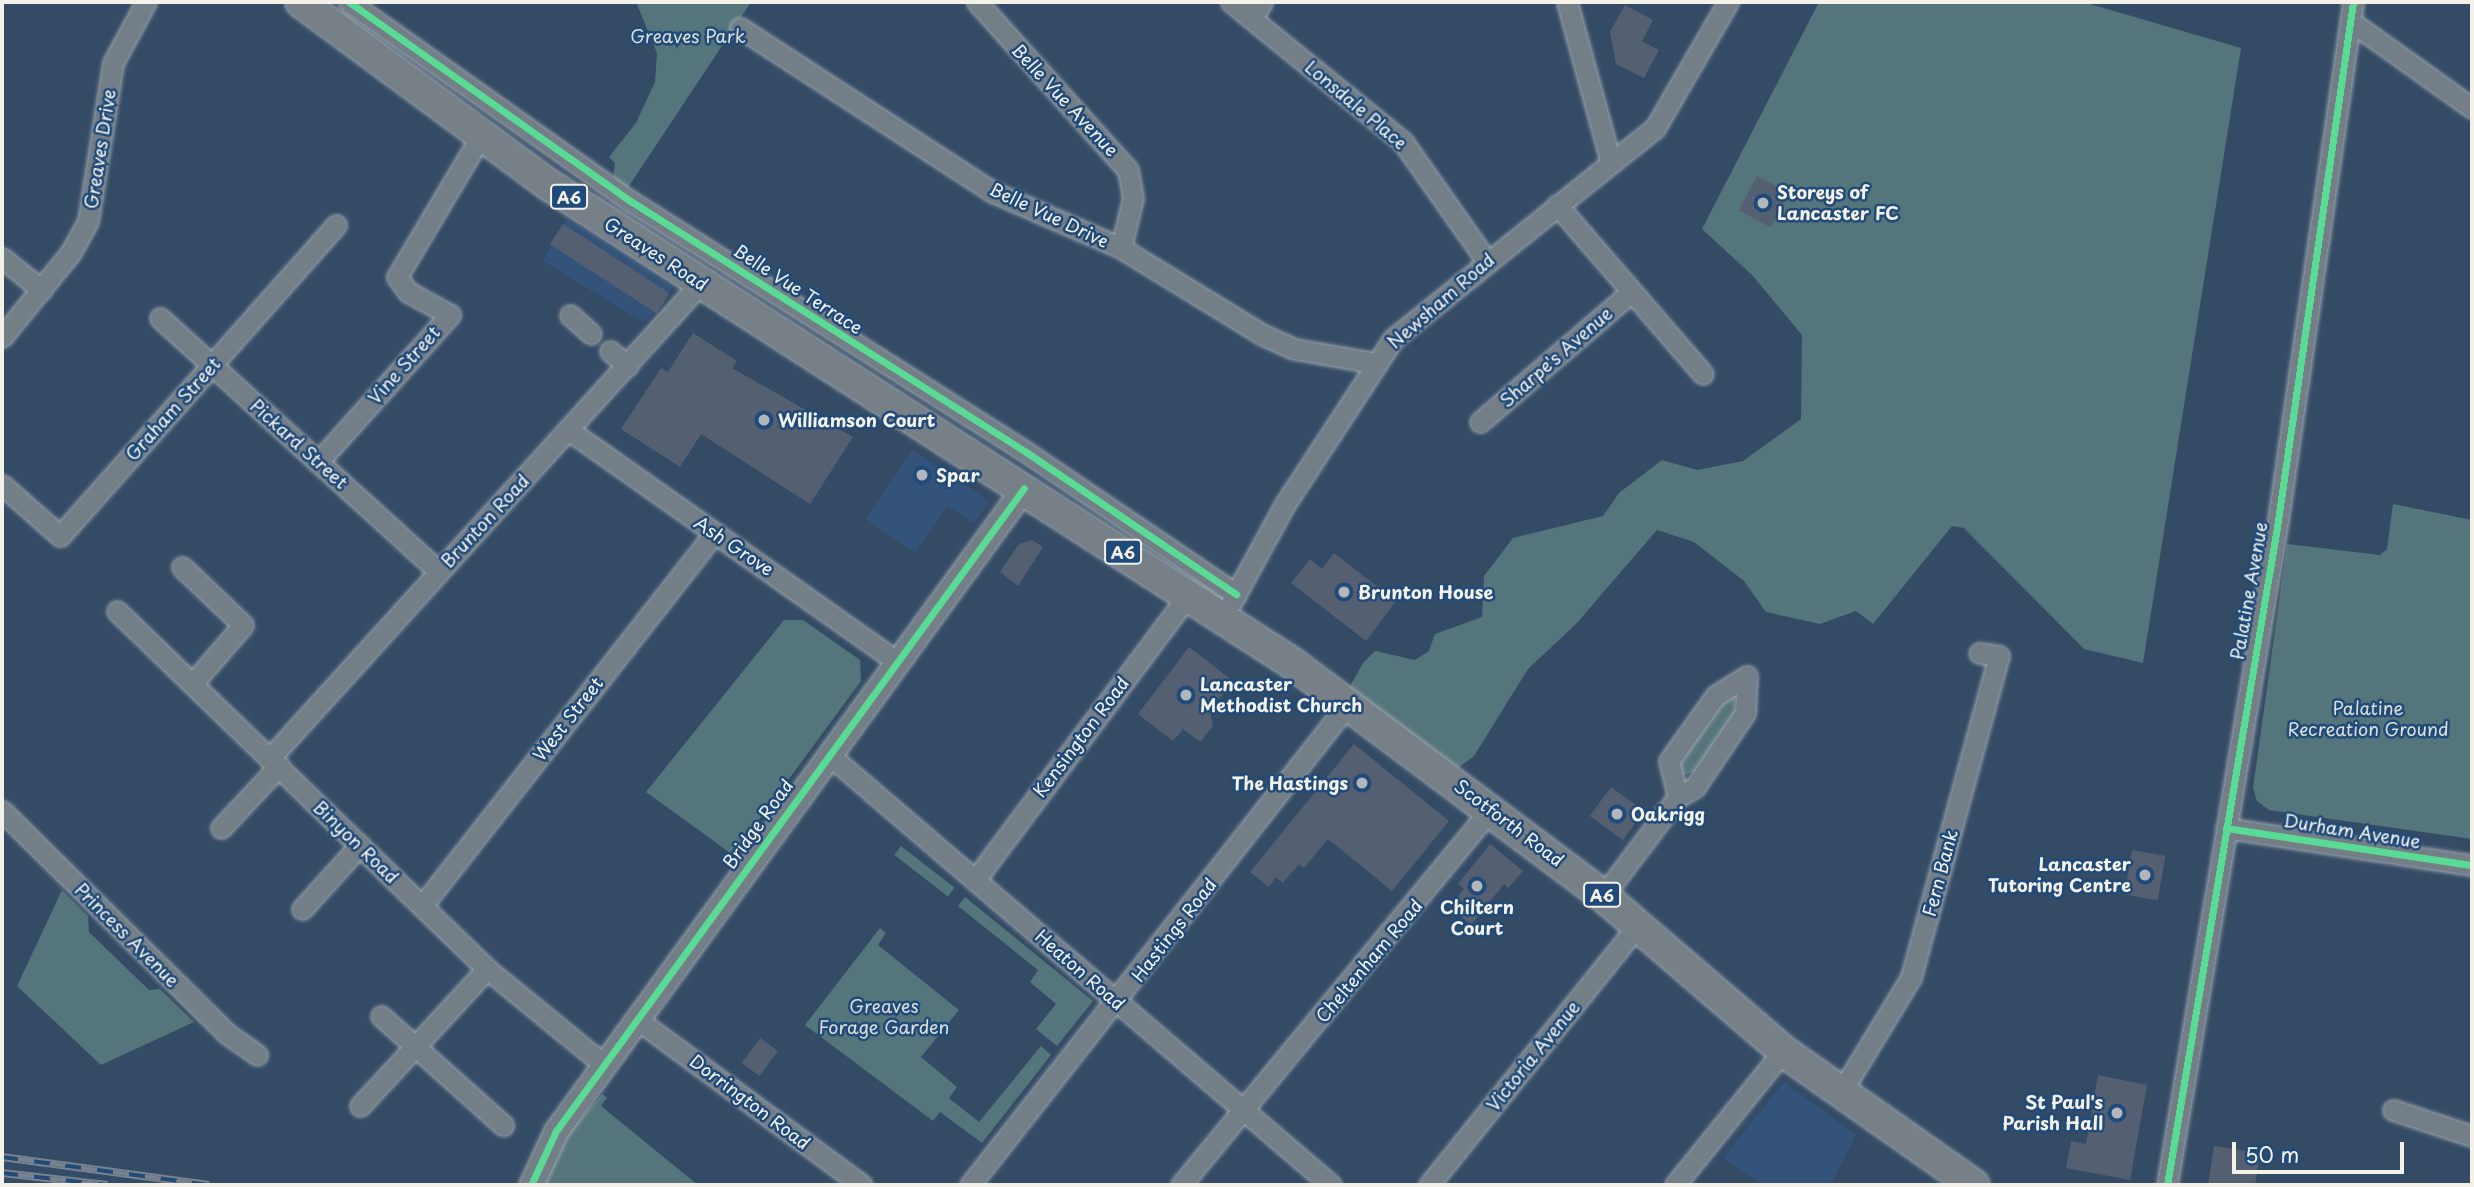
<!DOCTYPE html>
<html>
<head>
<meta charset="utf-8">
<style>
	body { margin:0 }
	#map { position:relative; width:2474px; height:1187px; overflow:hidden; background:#344b65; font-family:"Playpen Sans",sans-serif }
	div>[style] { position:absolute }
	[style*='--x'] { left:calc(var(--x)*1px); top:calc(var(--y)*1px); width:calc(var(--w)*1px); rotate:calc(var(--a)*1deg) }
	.built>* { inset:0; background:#34537b }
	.green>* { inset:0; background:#54757b; transform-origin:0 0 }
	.building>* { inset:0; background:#546072; transform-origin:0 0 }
	.roads { filter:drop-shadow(0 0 2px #9ba5af) drop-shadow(0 0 2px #9ba5af) }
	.minor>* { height:19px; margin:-9.5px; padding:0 9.5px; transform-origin:9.5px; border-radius:9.5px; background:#737e87 }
	.tertiary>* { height:23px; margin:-11.5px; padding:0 11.5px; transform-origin:11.5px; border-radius:11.5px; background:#737e87 }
	.primary>* { height:30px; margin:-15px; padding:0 15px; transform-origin:15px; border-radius:15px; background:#778087 }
	.rail>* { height:8px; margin-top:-4px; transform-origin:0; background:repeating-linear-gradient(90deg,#1f4a7a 0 16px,#78838f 0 32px); box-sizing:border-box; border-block:2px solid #78838f }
	.cycleway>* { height:7px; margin:-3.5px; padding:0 3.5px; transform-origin:3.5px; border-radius:3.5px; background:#5adb95 }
	.dots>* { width:19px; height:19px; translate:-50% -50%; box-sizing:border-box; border:4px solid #1f4a7a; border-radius:50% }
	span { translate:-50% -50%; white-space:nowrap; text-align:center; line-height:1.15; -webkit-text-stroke:5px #1f4a7a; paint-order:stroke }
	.shield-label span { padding:2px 5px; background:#1f4a7a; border:2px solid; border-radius:5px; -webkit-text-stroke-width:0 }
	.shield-label { font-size:16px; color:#f4f1e8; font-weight:700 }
	.park-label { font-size:18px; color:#dddfd8 }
	.street-label { font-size:18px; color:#f4f1e8 }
	.poi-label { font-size:18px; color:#f4f1e8; font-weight:700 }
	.left { translate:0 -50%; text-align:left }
	.right { translate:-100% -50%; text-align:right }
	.frame { position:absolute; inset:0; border:4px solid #f4f1e8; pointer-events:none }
	.scale { position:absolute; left:2232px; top:1142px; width:172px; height:32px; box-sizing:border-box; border:4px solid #f4f1e8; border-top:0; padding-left:9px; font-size:21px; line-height:24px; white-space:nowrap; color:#f4f1e8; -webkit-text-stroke:5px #1f4a7a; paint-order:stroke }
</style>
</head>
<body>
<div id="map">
	<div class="built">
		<i style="clip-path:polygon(567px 218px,673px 287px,655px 314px,643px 322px,543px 261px)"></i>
		<i style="clip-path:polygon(912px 450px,989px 501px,974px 523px,948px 506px,915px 552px,866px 519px)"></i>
		<i style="clip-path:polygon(1784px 1082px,1856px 1135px,1831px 1185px,1764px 1185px,1723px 1158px)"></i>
	</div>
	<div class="green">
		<i style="clip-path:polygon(636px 2px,751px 2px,627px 189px,613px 179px,615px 163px,609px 157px,636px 123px,655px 82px,657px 53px)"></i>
		<i style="clip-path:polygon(1819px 2px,2083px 2px,2241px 48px,2143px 663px,2084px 649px,1964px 528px,1952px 526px,1873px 624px,1856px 611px,1820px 624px,1766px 612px,1744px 581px,1694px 542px,1657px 530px,1576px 624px,1528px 669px,1474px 756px,1458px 768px,1349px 688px,1363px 663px,1375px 651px,1415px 660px,1429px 651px,1435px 634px,1482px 617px,1484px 576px,1513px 538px,1603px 516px,1619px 493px,1662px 460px,1697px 470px,1743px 461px,1801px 419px,1802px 335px,1752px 275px,1702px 229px)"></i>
		<i style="clip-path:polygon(2393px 504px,2472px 520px,2472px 839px,2269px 810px,2257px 801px,2253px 788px,2287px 544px,2380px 555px,2387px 549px)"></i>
		<i style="clip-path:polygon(784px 620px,803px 620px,860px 660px,861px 681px,733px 855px,646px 792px)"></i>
		<i style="clip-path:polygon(1735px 697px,1735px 712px,1695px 772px,1681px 776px,1679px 760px,1721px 702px)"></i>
		<i style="left:901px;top:846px;width:68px;height:11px;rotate:38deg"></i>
		<i style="clip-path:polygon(62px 890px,88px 916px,89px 932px,149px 990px,160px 989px,194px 1022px,101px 1065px,17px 986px)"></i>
		<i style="clip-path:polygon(965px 897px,1093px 1001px,1057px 1046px,1036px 1029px,1056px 1004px,1030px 982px,1038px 970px,958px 906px)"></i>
		<i style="clip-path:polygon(880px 928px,886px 933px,878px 945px,959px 1010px,921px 1057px,957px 1087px,949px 1098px,979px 1122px,1041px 1046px,1051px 1055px,982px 1143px,940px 1112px,933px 1121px,805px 1025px)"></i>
		<i style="clip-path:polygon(602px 1094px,607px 1098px,601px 1106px,698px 1185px,540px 1185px,554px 1149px)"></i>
	</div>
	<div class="building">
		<i style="clip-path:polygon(1625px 5px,1653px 20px,1642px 41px,1659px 50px,1644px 78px,1616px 64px,1610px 32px)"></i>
		<i style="left:1757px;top:176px;width:36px;height:39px;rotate:28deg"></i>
		<i style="left:563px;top:224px;width:127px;height:24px;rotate:33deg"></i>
		<i style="clip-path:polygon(693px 333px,737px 361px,732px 368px,853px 437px,810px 504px,701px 434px,680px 467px,621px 429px,661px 368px,668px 372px)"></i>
		<i style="clip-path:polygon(1032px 540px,1043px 547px,1018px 586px,1000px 572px,1019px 544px)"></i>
		<i style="clip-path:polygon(1334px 553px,1396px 601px,1366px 641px,1291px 583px,1310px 559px,1322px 569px)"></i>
		<i style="clip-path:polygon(1189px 647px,1233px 681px,1210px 710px,1213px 726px,1200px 742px,1183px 729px,1173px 741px,1138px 714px)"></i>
		<i style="clip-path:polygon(1354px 744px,1449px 821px,1392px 891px,1328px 839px,1304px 868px,1299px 864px,1283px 883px,1276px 877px,1269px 887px,1250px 872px)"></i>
		<i style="left:1611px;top:787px;width:41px;height:36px;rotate:36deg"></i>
		<i style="clip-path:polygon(1490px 844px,1523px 871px,1508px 888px,1504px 884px,1471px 925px,1449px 907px,1464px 889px,1458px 884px)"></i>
		<i style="left:2132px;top:850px;width:34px;height:45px;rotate:10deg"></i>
		<i style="left:760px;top:1038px;width:22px;height:31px;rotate:36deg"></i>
		<i style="clip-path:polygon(2098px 1075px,2147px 1085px,2130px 1180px,2066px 1168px,2071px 1141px,2086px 1144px)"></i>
		<i style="clip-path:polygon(2214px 1146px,2260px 1153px,2255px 1185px,2208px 1185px)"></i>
	</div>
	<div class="roads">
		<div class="minor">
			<i style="--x:349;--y:2;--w:343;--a:35.3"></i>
			<i style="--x:629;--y:200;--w:470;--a:32.4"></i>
			<i style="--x:1026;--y:452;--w:254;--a:34.1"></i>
			<i style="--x:977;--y:2;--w:226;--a:48.1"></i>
			<i style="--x:1128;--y:170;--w:28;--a:80"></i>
			<i style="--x:1133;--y:198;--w:51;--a:103.5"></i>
			<i style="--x:1231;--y:2;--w:222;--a:39.1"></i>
			<i style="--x:1403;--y:142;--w:144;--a:54.9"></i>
			<i style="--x:1252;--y:18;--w:19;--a:-58"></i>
			<i style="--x:2350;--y:21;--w:150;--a:35.5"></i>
			<i style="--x:740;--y:28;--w:302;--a:33"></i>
			<i style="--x:993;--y:192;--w:140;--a:23.6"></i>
			<i style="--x:1121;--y:248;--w:167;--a:31.5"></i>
			<i style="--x:1263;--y:335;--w:35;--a:24"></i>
			<i style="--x:1295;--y:349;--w:80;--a:10"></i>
			<i style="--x:1611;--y:163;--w:56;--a:-38.5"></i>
			<i style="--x:1655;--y:128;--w:146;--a:-59.9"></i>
			<i style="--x:1557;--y:205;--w:223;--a:49.2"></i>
			<i style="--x:2;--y:258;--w:51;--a:38.7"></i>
			<i style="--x:570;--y:315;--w:28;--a:42"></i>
			<i style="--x:160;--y:318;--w:376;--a:42.3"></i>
			<i style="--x:2;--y:337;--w:109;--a:-50.9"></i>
			<i style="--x:71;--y:252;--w:35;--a:-61"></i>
			<i style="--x:88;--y:221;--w:160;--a:-81"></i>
			<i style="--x:113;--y:63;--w:69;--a:-61.6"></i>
			<i style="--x:610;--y:351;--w:23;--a:40"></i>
			<i style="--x:1480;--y:422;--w:199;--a:-40.7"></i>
			<i style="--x:570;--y:431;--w:400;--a:35.2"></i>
			<i style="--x:318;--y:462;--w:198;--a:-48.1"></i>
			<i style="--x:450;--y:315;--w:48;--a:-151.3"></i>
			<i style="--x:408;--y:292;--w:19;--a:-126"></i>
			<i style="--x:397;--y:277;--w:163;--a:-59.3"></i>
			<i style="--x:2;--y:485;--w:77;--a:41.3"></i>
			<i style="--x:60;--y:536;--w:416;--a:-48.4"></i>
			<i style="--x:182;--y:567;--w:84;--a:43.6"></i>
			<i style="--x:243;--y:625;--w:77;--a:130.8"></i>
			<i style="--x:1231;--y:603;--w:113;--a:-61.4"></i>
			<i style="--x:1285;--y:504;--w:197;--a:-56.8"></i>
			<i style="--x:1393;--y:339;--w:280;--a:-38.9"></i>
			<i style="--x:1611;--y:163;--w:167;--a:-105.3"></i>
			<i style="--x:117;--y:611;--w:515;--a:44.06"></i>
			<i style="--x:487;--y:969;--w:150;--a:39.3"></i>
			<i style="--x:828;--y:754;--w:662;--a:40.59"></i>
			<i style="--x:270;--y:758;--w:640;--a:-47.79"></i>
			<i style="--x:2;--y:811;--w:315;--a:44.7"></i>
			<i style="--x:226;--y:1033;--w:38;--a:35"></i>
			<i style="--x:221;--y:828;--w:85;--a:-46.9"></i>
			<i style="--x:2226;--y:828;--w:249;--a:8.6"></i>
			<i style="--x:975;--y:880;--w:356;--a:-53.2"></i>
			<i style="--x:1603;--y:896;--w:124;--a:-52.9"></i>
			<i style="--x:1678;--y:797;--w:20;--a:-30"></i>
			<i style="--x:1695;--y:787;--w:89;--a:-56"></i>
			<i style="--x:1745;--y:713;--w:37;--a:-87"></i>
			<i style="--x:1747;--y:676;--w:36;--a:148"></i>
			<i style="--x:1716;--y:695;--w:81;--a:125.5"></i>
			<i style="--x:1669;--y:761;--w:37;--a:76"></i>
			<i style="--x:422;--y:906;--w:474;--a:-51.9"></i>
			<i style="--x:302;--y:909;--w:86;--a:-47.8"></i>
			<i style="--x:381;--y:1016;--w:164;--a:41.8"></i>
			<i style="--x:638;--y:1020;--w:278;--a:36.4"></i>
			<i style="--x:1840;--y:1094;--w:137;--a:-58.7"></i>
			<i style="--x:1911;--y:977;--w:333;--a:-74.7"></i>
			<i style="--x:1999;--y:656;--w:20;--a:-171"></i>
			<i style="--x:360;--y:1106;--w:187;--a:-47.2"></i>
			<i style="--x:2393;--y:1110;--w:83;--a:18.2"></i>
			<i style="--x:970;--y:1185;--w:612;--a:-51.84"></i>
			<i style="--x:1181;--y:1185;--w:487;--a:-50.5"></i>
			<i style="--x:1429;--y:1185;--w:332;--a:-51.2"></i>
			<i style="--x:1675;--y:1185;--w:172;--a:-51.1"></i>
			<i style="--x:2167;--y:1185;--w:667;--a:-80.51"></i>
			<i style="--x:2277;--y:527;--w:530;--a:-81.76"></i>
		</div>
		<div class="tertiary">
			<i style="--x:531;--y:1185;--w:60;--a:-65.2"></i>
			<i style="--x:556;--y:1131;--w:795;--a:-53.95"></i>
		</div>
		<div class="primary">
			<i style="--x:301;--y:2;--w:310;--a:36.4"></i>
			<i style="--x:551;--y:186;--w:881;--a:32.77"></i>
			<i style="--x:1292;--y:663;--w:389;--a:36.8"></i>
			<i style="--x:1603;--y:896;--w:238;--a:40.7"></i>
			<i style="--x:1783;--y:1051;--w:233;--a:35.1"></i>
		</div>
	</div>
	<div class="rail">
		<i style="--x:2;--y:1157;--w:209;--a:7.7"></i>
		<i style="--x:2;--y:1173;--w:106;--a:6.5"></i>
	</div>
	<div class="cycleway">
		<i style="--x:349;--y:2;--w:343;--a:35.3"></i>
		<i style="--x:629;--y:200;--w:470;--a:32.4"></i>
		<i style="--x:1026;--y:452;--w:254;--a:34.1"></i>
		<i style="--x:2226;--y:828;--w:249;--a:8.6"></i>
		<i style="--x:531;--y:1185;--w:60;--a:-65.2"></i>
		<i style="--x:556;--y:1131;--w:795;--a:-53.95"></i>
		<i style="--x:2167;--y:1185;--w:667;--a:-80.51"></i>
		<i style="--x:2277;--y:527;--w:530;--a:-81.76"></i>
	</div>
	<div class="dots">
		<i style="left:1763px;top:203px;background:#b1b7ba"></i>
		<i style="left:764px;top:420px;background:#b1b7ba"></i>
		<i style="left:922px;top:475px;background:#b1b7ba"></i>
		<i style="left:1344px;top:592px;background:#b1b7ba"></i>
		<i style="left:1186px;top:695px;background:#b1b7ba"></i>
		<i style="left:1362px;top:783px;background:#b1b7ba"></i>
		<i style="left:1617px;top:814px;background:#b1b7ba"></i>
		<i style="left:2145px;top:875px;background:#b1b7ba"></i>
		<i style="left:1477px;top:886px;background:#b1b7ba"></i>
		<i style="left:2117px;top:1113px;background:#b1b7ba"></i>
	</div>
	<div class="shield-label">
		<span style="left:569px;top:197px">A6</span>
		<span style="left:1123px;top:552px">A6</span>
		<span style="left:1602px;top:895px">A6</span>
	</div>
	<div class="park-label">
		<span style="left:688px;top:36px">Greaves Park</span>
		<span style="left:2368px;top:719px">Palatine<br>Recreation Ground</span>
		<span style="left:884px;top:1017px">Greaves<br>Forage Garden</span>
	</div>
	<div class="street-label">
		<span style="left:1065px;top:100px;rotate:47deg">Belle Vue Avenue</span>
		<span style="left:1356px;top:105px;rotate:40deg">Lonsdale Place</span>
		<span style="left:100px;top:149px;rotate:-81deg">Greaves Drive</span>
		<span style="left:1049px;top:215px;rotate:25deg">Belle Vue Drive</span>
		<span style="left:656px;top:254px;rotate:33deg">Greaves Road</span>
		<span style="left:798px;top:289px;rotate:33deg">Belle Vue Terrace</span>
		<span style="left:1441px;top:301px;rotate:-41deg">Newsham Road</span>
		<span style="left:1556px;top:357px;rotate:-41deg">Sharpe's Avenue</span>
		<span style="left:404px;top:365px;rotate:-48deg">Vine Street</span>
		<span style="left:173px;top:409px;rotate:-48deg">Graham Street</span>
		<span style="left:299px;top:444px;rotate:42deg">Pickard Street</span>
		<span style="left:485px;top:521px;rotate:-47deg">Brunton Road</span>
		<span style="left:734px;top:546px;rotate:34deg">Ash Grove</span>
		<span style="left:2249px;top:591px;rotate:-80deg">Palatine Avenue</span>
		<span style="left:568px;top:719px;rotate:-52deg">West Street</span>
		<span style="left:1081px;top:737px;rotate:-53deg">Kensington Road</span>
		<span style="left:1509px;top:823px;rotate:37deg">Scotforth Road</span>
		<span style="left:758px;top:824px;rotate:-54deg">Bridge Road</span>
		<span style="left:2352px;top:831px;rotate:9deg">Durham Avenue</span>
		<span style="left:356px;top:842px;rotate:44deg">Binyon Road</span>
		<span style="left:1940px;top:873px;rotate:-75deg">Fern Bank</span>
		<span style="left:1174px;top:930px;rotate:-52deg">Hastings Road</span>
		<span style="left:127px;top:935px;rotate:45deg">Princess Avenue</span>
		<span style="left:1369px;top:961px;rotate:-50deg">Cheltenham Road</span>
		<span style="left:1080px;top:970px;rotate:41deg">Heaton Road</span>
		<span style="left:1533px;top:1056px;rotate:-51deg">Victoria Avenue</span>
		<span style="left:750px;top:1102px;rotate:37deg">Dorrington Road</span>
	</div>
	<div class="poi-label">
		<span class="left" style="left:1777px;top:203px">Storeys of<br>Lancaster FC</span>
		<span class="left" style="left:778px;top:420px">Williamson Court</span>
		<span class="left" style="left:936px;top:475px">Spar</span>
		<span class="left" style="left:1358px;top:592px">Brunton House</span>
		<span class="left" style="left:1200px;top:695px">Lancaster<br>Methodist Church</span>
		<span class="right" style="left:1348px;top:783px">The Hastings</span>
		<span class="left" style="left:1631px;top:814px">Oakrigg</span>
		<span class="right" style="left:2131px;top:875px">Lancaster<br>Tutoring Centre</span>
		<span style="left:1477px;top:918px">Chiltern<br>Court</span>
		<span class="right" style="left:2103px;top:1113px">St Paul's<br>Parish Hall</span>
	</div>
	<div class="frame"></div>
	<div class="scale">50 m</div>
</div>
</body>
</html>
